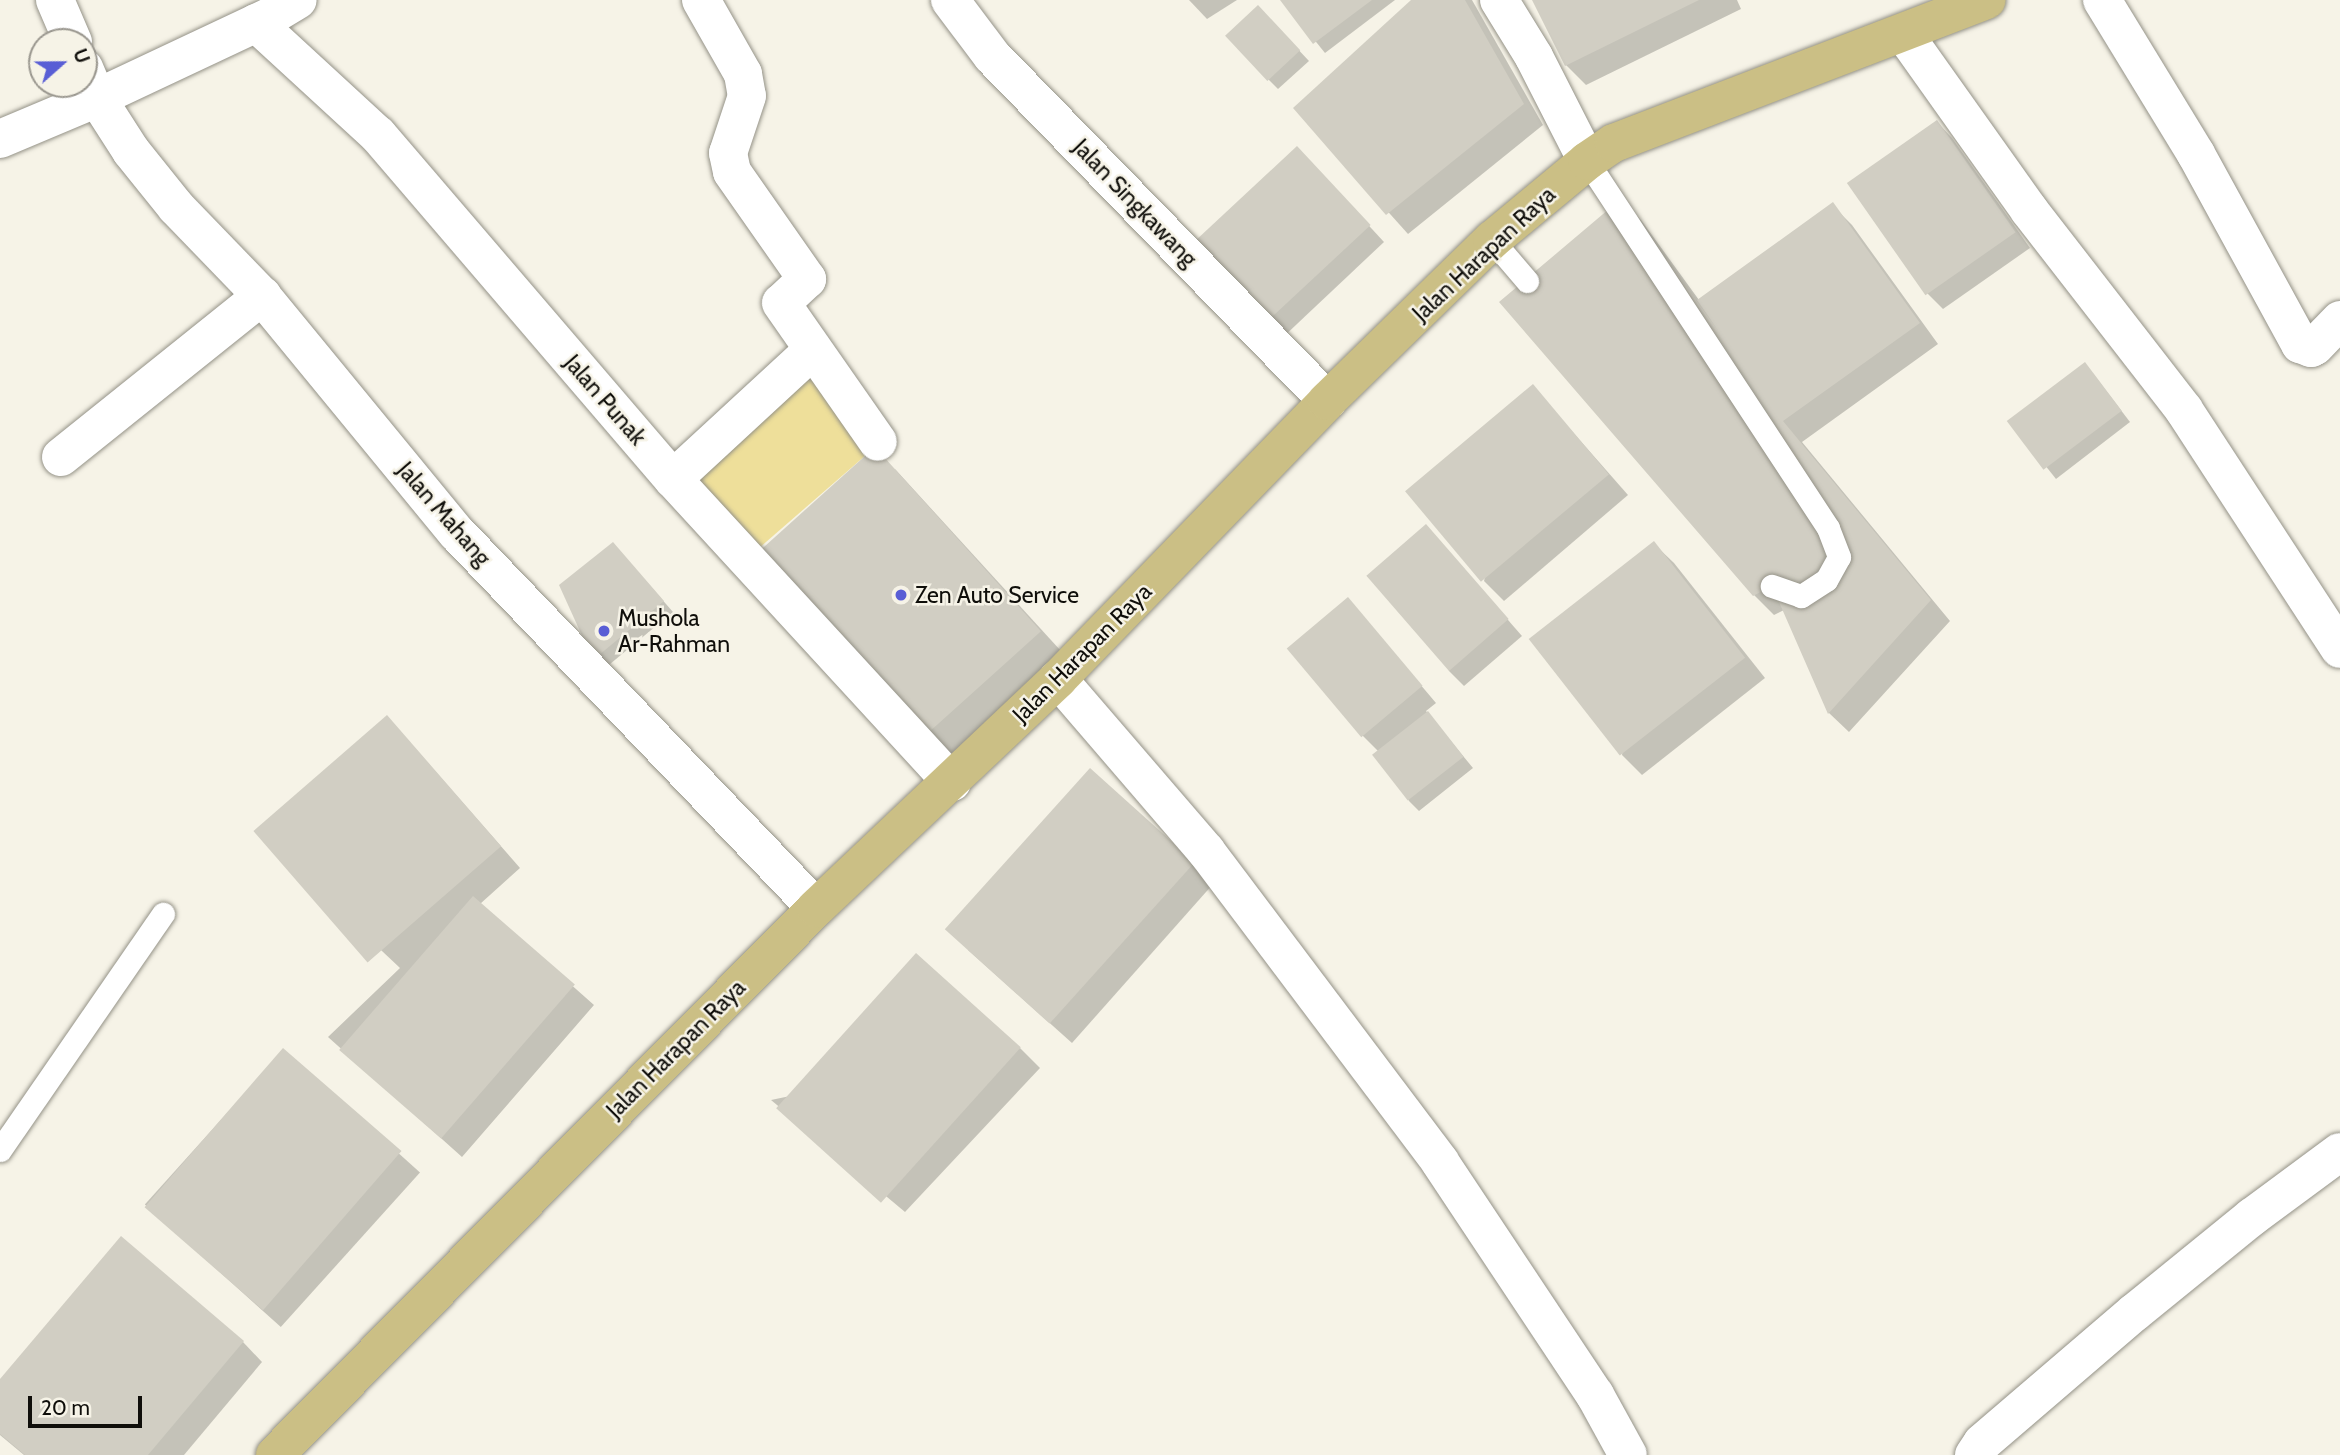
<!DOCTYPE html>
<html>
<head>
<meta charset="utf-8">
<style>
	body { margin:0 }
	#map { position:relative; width:2340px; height:1455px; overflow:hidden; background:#f6f3e7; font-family:Cabin,sans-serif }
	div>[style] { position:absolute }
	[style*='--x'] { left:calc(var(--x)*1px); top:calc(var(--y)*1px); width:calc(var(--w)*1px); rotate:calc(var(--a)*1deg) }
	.green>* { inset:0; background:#eedf9a; transform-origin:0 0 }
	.shadow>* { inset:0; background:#0003; transform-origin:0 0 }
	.building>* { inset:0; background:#d1cec3; transform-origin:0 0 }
	.roads { filter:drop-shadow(0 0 2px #949287) drop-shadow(0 0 2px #949287) }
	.service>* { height:23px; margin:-11.5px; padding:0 11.5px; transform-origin:11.5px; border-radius:11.5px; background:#fff }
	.minor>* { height:38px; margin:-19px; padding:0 19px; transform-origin:19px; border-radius:19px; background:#fff }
	.primary>* { height:38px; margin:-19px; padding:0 19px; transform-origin:19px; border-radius:19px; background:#cbbf85 }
	.dots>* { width:19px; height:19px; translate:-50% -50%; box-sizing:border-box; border:4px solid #f6f3e7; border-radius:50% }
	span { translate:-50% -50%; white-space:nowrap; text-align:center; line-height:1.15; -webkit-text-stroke:5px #f6f3e7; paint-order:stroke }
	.street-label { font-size:23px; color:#0f0e0a }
	.poi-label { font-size:23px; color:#0f0e0a }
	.left { translate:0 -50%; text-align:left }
	.north { position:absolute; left:28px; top:28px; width:70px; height:70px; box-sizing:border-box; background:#f6f3e7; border:2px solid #9a978f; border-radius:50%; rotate:69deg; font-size:19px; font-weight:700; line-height:28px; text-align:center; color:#0f0e0a }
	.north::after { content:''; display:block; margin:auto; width:24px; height:32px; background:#595ed5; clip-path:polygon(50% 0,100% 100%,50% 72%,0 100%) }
	.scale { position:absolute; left:28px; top:1396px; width:114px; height:32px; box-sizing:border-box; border:4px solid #0f0e0a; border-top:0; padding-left:9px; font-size:21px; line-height:24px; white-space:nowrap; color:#0f0e0a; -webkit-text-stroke:5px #f6f3e7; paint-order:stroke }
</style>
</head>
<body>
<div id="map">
	<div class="green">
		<i style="left:811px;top:373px;width:98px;height:162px;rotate:49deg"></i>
	</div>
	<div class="shadow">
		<i style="clip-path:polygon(1189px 0,1237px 0,1207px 19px)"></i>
		<i style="clip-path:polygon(1395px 0,1325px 53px,1283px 1px,1284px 0)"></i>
		<i style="clip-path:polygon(1413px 0,1472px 0,1543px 125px,1408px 234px,1295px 108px)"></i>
		<i style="clip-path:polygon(1534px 0,1737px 0,1741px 9px,1586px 85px,1566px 65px)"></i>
		<i style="clip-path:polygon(1268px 17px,1309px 61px,1278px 89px,1268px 79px)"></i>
		<i style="clip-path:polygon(1937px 122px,1952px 138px,2030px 248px,1943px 309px,1928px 294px,1850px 184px)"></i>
		<i style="clip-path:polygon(1312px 164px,1384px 242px,1280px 340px,1192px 247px)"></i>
		<i style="clip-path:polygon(1621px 200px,1641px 220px,1699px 300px,1832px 205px,1852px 225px,1938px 344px,1802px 442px,1950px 621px,1849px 732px,1829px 713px,1784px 610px,1774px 615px,1754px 595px)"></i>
		<i style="clip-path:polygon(2094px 375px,2130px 422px,2056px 479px,2010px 421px)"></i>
		<i style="clip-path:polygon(1533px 387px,1628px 495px,1504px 601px,1484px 581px)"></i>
		<i style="clip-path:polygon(895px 469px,1061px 651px,950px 764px,930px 745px)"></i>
		<i style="clip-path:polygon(1426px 526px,1522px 636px,1464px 686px,1449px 671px)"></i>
		<i style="clip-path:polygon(1654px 544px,1674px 563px,1765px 678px,1642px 775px,1622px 755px)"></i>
		<i style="clip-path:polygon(623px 555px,673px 612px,604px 669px,595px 659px)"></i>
		<i style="clip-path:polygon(1348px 599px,1436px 703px,1426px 711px,1473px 768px,1419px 811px,1409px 801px,1379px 752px,1363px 736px)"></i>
		<i style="clip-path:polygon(406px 738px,520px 868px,480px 904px,594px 1005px,462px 1157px,328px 1037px,400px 968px,277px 852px)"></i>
		<i style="clip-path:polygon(1090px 770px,1214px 883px,1072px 1043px,968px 950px)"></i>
		<i style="clip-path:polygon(1020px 1048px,1040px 1068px,905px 1212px,771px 1100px)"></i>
		<i style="left:284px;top:1050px;width:183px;height:208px;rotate:42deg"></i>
		<i style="clip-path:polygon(243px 1342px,262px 1362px,184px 1455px,24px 1455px,0 1435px,0 1382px)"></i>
	</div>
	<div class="building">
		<i style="clip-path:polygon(1280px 0,1372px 0,1313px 44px)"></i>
		<i style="clip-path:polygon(1411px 0,1465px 0,1524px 104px,1386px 215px,1293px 108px)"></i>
		<i style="clip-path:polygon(1532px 0,1699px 0,1565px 66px)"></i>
		<i style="left:1258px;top:5px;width:62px;height:45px;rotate:47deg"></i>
		<i style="left:1937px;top:120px;width:137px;height:110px;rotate:55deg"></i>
		<i style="left:1297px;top:146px;width:108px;height:146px;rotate:47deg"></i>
		<i style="clip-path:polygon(1622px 198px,1719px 332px,1697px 300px,1833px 202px,1920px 323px,1783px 421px,1931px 600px,1828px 714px,1772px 586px,1753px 596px,1499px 302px)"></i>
		<i style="left:2085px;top:362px;width:61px;height:98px;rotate:53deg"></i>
		<i style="left:1533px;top:384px;width:118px;height:167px;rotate:50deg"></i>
		<i style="left:875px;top:447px;width:248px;height:161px;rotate:48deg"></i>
		<i style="left:1426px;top:524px;width:126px;height:79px;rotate:49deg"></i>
		<i style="left:1654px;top:541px;width:148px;height:159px;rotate:52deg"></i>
		<i style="clip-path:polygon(613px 542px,664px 601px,593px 660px,559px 585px)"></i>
		<i style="left:1348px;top:597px;width:116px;height:80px;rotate:50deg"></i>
		<i style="left:1428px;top:711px;width:58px;height:71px;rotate:52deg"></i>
		<i style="left:387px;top:715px;width:174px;height:177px;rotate:49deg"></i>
		<i style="left:1090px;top:768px;width:141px;height:217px;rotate:42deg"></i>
		<i style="left:473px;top:896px;width:135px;height:204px;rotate:41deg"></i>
		<i style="left:916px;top:953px;width:141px;height:209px;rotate:42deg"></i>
		<i style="left:283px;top:1048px;width:157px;height:211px;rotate:41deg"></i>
		<i style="clip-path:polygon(121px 1236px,244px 1341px,148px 1455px,25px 1455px,0 1434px,0 1379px)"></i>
	</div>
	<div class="roads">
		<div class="service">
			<i style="--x:1587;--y:161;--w:439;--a:56.7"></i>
			<i style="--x:1828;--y:528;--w:31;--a:69"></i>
			<i style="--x:1839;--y:557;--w:26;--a:119"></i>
			<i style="--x:1826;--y:580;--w:30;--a:147"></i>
			<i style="--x:1801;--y:596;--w:31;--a:-161"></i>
			<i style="--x:1492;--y:240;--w:54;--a:49.5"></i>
			<i style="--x:0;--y:1150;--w:287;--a:-55.4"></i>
		</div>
		<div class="minor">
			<i style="--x:55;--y:0;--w:46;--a:66.8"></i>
			<i style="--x:701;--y:0;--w:85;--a:60.4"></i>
			<i style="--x:743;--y:74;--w:22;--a:80"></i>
			<i style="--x:747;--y:96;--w:60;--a:108.4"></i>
			<i style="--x:728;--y:153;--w:19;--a:78"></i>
			<i style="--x:732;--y:172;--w:131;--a:55"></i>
			<i style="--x:807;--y:279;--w:35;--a:137"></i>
			<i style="--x:781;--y:303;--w:169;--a:55.1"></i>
			<i style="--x:950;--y:0;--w:70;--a:53.1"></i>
			<i style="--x:992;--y:56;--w:481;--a:45.8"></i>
			<i style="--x:1499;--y:0;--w:67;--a:58.4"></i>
			<i style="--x:1534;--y:57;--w:117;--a:63"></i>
			<i style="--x:2102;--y:0;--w:180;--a:58.6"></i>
			<i style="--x:2196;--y:154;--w:217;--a:61.3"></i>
			<i style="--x:2300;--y:344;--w:12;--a:20"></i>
			<i style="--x:2311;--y:348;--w:4;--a:-27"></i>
			<i style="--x:2315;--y:346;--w:36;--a:-46"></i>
			<i style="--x:256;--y:23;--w:166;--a:42.6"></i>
			<i style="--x:378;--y:135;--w:453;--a:49.4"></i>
			<i style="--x:673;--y:479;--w:412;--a:47.4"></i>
			<i style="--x:1904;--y:34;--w:216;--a:54.6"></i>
			<i style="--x:2029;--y:210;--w:253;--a:52.2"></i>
			<i style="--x:2184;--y:410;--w:285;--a:56.9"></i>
			<i style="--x:84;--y:68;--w:33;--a:67"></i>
			<i style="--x:97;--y:98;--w:63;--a:57.3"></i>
			<i style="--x:131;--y:151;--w:72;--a:51.2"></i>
			<i style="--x:176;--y:207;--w:124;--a:46"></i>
			<i style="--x:262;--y:296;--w:307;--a:50.6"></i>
			<i style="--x:457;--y:533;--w:519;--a:46.25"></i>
			<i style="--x:0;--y:139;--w:105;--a:-22.9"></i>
			<i style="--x:97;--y:98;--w:192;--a:-25.2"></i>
			<i style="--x:271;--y:16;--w:31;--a:-31"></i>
			<i style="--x:61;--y:457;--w:258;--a:-38.7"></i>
			<i style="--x:673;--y:479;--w:190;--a:-42.7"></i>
			<i style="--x:1058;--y:679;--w:227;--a:49.3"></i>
			<i style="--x:1206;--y:851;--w:389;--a:53"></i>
			<i style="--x:1440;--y:1162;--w:280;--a:56.4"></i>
			<i style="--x:1595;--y:1395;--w:68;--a:61.2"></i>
			<i style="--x:1974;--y:1455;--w:14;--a:-56"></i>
			<i style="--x:1982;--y:1443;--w:201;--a:-40.6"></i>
			<i style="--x:2135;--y:1312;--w:151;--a:-39.1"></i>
			<i style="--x:2252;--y:1217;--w:109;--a:-36.5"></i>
		</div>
		<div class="primary">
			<i style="--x:275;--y:1455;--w:769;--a:-45.32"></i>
			<i style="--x:816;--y:908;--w:333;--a:-43.4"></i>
			<i style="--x:1058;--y:679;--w:387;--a:-45.9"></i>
			<i style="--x:1327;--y:401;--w:231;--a:-44.3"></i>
			<i style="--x:1492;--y:240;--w:124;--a:-39.7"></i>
			<i style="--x:1587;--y:161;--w:32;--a:-34"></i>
			<i style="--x:1614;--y:143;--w:399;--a:-21"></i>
		</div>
	</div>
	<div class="dots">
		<i style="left:901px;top:595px;background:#595ed5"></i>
		<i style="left:604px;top:631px;background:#595ed5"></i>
	</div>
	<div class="street-label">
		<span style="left:1135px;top:203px;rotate:46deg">Jalan Singkawang</span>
		<span style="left:1484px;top:254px;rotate:-43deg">Jalan Harapan Raya</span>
		<span style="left:605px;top:400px;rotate:49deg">Jalan Punak</span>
		<span style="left:444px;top:514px;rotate:49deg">Jalan Mahang</span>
		<span style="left:1082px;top:653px;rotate:-45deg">Jalan Harapan Raya</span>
		<span style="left:676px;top:1049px;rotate:-45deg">Jalan Harapan Raya</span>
	</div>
	<div class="poi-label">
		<span class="left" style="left:915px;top:595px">Zen Auto Service</span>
		<span class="left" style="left:618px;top:631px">Mushola<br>Ar-Rahman</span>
	</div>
	<div class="north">U</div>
	<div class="scale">20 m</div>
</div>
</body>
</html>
